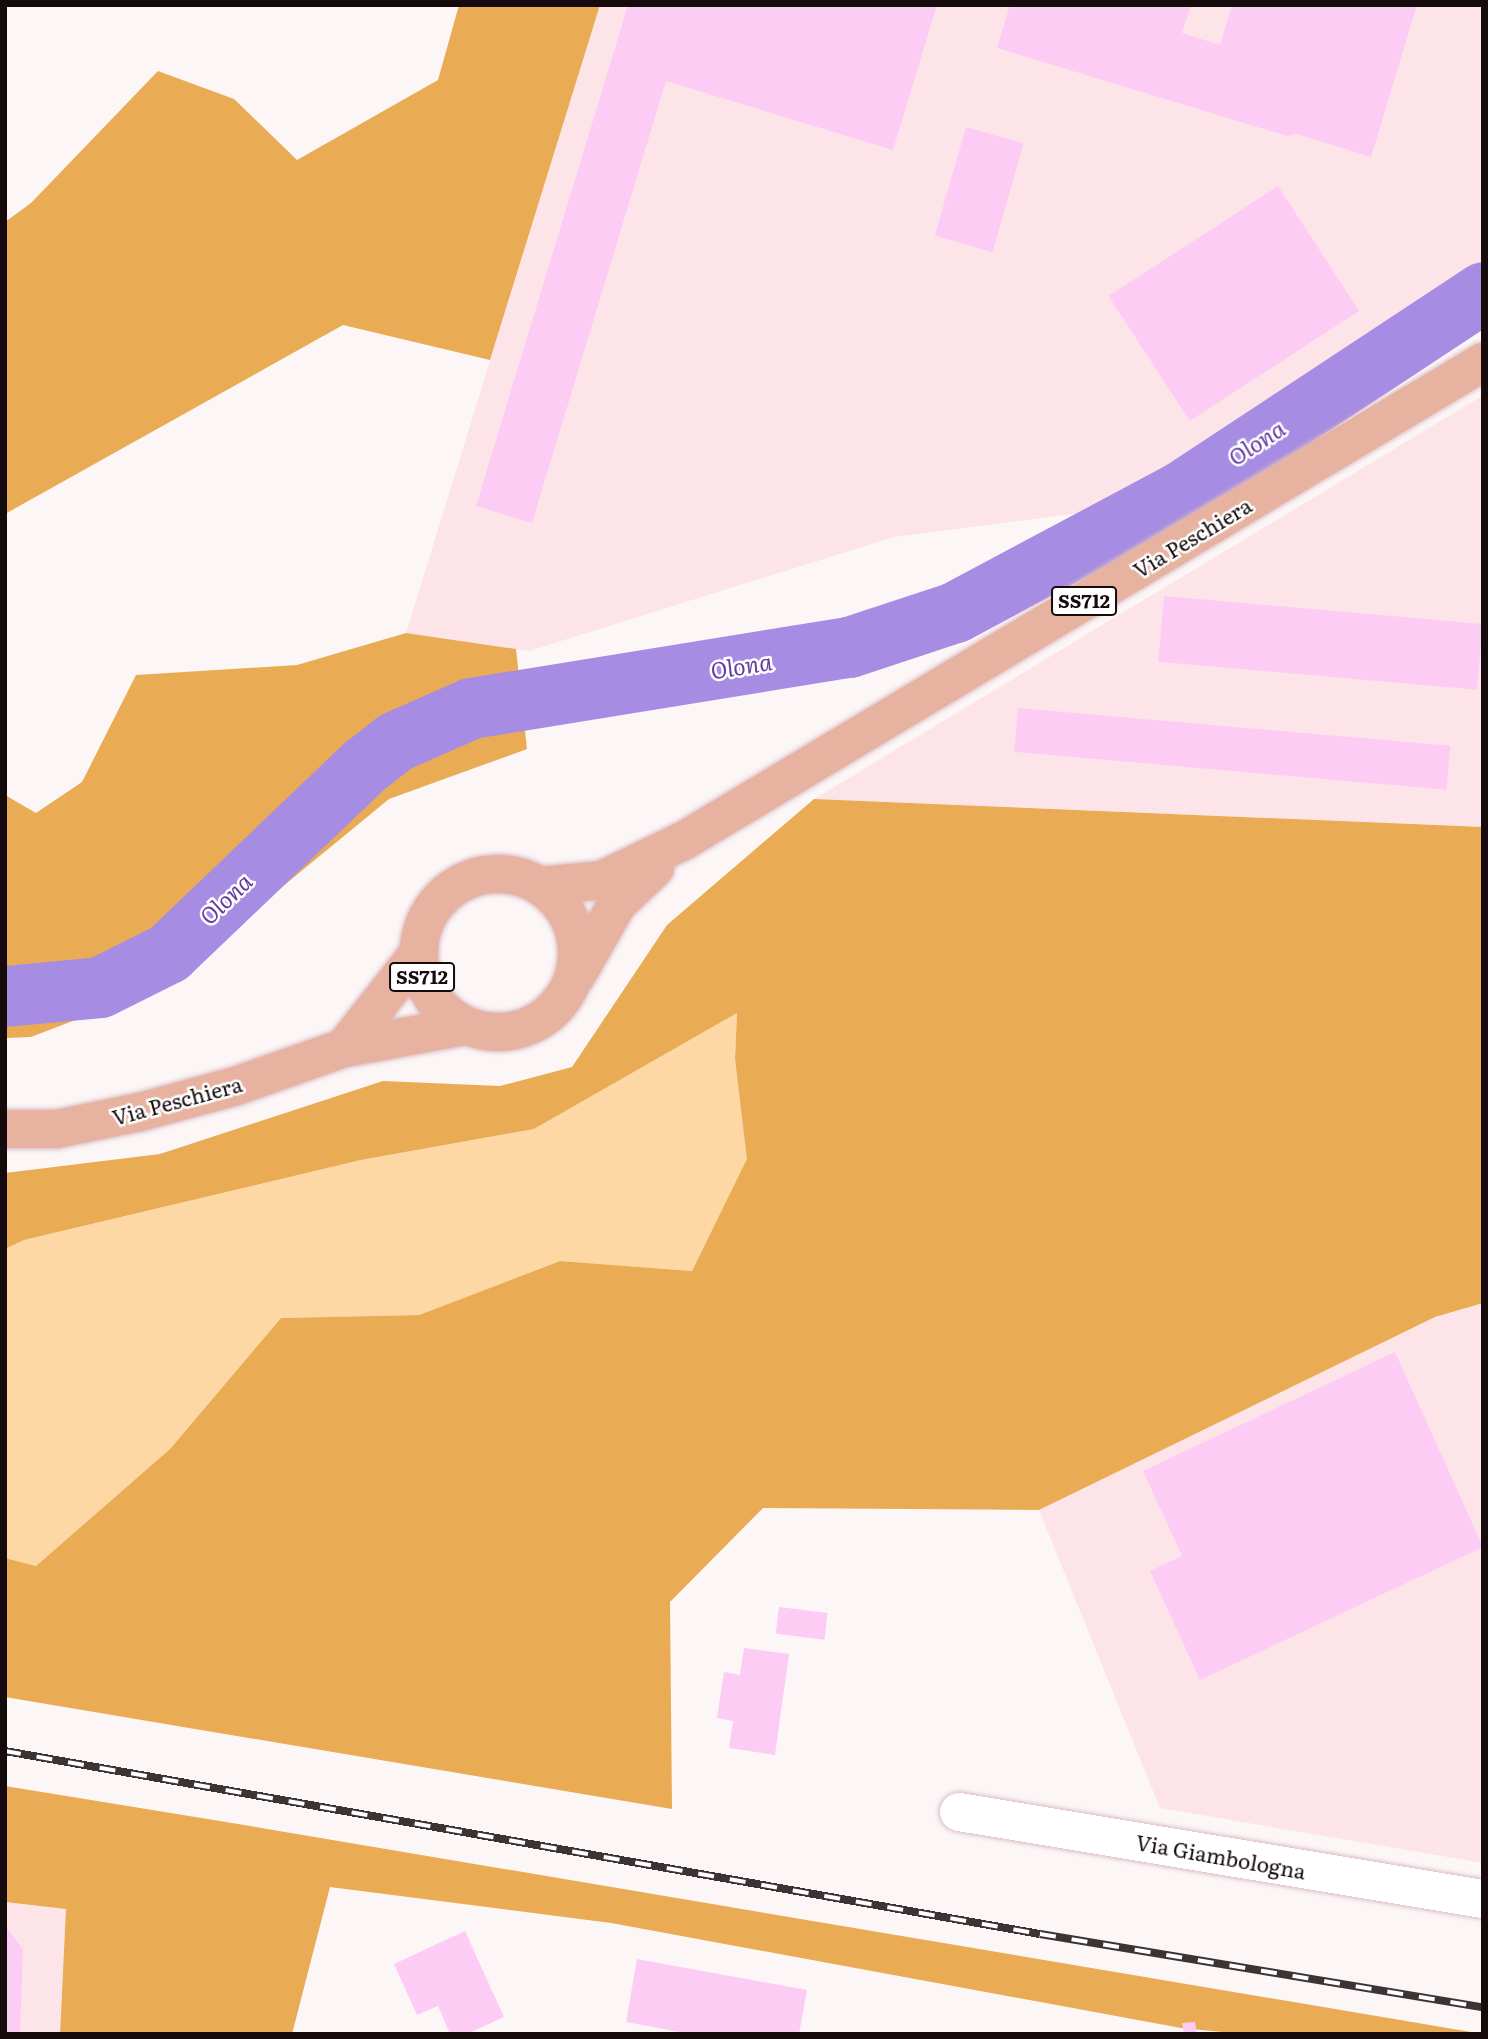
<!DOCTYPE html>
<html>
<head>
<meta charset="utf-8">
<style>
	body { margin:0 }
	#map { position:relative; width:1488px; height:2039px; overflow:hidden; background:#fcf6f7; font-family:Literata,serif }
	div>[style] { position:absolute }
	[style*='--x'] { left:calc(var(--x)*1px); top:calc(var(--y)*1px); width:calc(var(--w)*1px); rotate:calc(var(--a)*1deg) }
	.built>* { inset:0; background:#fde4e9 }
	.green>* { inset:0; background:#fdd7a4 }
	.forest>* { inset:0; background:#e9ac54 }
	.river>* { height:61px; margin:-30.5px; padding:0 30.5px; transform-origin:30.5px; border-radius:30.5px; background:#a78ce3 }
	.building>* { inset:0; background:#fdccf5; transform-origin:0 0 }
	.roads { filter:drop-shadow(0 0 2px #dbbcc2) drop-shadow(0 0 2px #dbbcc2) }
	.minor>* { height:38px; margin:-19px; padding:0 19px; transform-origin:19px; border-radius:19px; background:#fff }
	.major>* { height:38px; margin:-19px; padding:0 19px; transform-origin:19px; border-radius:19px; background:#e7b29f }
	.major>.ring { margin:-19px; padding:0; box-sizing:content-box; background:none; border:38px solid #e7b29f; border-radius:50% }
	.rail>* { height:8px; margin-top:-4px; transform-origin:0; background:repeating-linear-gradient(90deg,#fff 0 16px,#3c3334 0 32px); box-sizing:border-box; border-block:2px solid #3c3334 }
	span { translate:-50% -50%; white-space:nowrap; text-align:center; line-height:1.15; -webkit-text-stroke:5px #fff; paint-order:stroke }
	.shield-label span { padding:2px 5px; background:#fff; border:2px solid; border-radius:5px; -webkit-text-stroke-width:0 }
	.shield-label { font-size:19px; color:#150b0d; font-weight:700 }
	.street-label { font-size:21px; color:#150b0d }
	.water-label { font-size:23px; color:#633da2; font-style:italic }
	.frame { position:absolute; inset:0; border:7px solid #150b0d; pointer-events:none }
</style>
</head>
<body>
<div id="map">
	<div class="built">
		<i style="clip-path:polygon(600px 5px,1483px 5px,1483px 273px,1119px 508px,894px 537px,529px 651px,406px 633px)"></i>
		<i style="clip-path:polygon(1483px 396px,1483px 827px,814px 799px,1472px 402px)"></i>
		<i style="clip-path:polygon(1483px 1303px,1483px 1863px,1160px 1808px,1039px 1510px,1435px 1317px)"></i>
		<i style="clip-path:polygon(5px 1902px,66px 1909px,60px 2034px,5px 2034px)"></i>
	</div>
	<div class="green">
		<i style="clip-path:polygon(737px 1013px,735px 1059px,748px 1159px,692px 1271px,560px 1261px,419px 1315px,281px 1318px,170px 1449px,36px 1566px,5px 1558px,5px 1249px,24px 1240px,361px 1160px,534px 1129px)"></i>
	</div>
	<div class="forest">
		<i style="clip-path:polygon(459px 5px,600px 5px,490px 360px,343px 325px,5px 514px,5px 222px,31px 203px,158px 71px,234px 99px,297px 160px,438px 80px)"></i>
		<i style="clip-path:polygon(406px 633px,516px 649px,527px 749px,389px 799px,159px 988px,31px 1037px,5px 1038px,5px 795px,36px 813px,82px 782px,136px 675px,297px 665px)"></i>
		<i style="clip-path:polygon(814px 799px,1483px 827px,1483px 1303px,1435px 1317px,1039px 1510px,763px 1508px,670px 1602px,672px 1809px,5px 1697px,5px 1558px,36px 1566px,170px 1449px,281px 1318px,419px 1315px,560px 1261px,692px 1271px,747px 1159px,735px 1059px,737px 1013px,534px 1129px,361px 1160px,24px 1240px,5px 1249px,5px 1173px,160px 1154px,383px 1081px,500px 1086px,572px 1067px,667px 925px)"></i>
		<i style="clip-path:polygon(5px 1786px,226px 1822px,1483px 2034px,1243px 2034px,1181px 2028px,611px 1923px,330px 1887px,292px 2034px,60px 2034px,66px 1909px,5px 1902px)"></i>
	</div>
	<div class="river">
		<i style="--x:5;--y:996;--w:95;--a:-5.4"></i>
		<i style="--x:100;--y:987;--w:76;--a:-26.6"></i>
		<i style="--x:168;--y:953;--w:272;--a:-43.7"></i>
		<i style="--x:365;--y:765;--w:39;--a:-38"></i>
		<i style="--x:396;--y:741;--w:82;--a:-23.7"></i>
		<i style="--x:471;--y:708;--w:383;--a:-9.2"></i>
		<i style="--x:849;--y:647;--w:112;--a:-18.3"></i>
		<i style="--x:955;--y:612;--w:255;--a:-28.1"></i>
		<i style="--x:1180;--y:492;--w:363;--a:-33.4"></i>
	</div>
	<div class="building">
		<i style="clip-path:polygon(628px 5px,937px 5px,893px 150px,666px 81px,532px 523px,476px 506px)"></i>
		<i style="clip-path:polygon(1010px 5px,1191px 5px,1182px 33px,1220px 45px,1232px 5px,1417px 5px,1371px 157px,1297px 134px,1287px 136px,997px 48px)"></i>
		<i style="left:966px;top:127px;width:60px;height:113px;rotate:16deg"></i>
		<i style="left:1278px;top:186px;width:149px;height:202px;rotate:57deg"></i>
		<i style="left:1164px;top:596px;width:320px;height:66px;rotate:5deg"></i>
		<i style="left:1018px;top:708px;width:434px;height:44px;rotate:5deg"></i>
		<i style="clip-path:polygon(1395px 1352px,1483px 1547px,1200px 1680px,1150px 1571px,1182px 1556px,1143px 1471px)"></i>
		<i style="left:779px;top:1607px;width:49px;height:27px;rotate:7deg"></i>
		<i style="clip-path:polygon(744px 1648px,789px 1654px,775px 1755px,729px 1748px,733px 1721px,717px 1718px,724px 1672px,740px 1675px)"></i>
		<i style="clip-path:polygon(5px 1926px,23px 1949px,20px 2034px,5px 2034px)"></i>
		<i style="clip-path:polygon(465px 1931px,504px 2017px,467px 2034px,450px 2034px,438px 2006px,417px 2015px,394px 1964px)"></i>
		<i style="clip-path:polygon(637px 1959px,807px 1990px,799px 2034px,690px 2034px,626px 2022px)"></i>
		<i style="clip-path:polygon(1195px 2022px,1197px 2034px,1184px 2034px,1182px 2023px)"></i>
	</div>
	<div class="roads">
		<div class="minor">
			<i style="--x:959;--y:1812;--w:531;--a:9.43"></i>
		</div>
		<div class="major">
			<i class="ring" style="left:419px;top:874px;width:120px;height:120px"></i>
			<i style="--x:541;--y:886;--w:61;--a:-5.6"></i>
			<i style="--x:602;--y:880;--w:92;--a:-25.7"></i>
			<i style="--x:685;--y:840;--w:930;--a:-30.92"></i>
			<i style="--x:576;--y:976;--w:83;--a:-60.3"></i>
			<i style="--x:617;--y:904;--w:52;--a:-43.5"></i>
			<i style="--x:344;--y:1048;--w:120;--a:-51.8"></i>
			<i style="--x:5;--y:1129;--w:52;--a:0"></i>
			<i style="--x:57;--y:1129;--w:85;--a:-11.6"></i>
			<i style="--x:140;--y:1112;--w:99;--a:-15.2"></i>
			<i style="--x:236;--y:1086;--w:114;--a:-19.4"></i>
			<i style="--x:344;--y:1048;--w:122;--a:-10.4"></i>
		</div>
	</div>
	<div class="rail">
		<i style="--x:5;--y:1751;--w:1051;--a:10.03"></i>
		<i style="--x:1040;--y:1934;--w:449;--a:9.4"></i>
	</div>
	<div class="shield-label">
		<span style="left:1084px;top:601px">SS712</span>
		<span style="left:422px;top:977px">SS712</span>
	</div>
	<div class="street-label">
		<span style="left:1192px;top:537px;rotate:-31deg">Via Peschiera</span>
		<span style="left:177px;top:1100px;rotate:-15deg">Via Peschiera</span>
		<span style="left:1221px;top:1856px;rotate:10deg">Via Giambologna</span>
	</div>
	<div class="water-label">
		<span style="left:1256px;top:442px;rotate:-33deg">Olona</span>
		<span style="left:741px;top:665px;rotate:-9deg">Olona</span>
		<span style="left:225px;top:898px;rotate:-44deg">Olona</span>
	</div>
	<div class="frame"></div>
</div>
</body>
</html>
